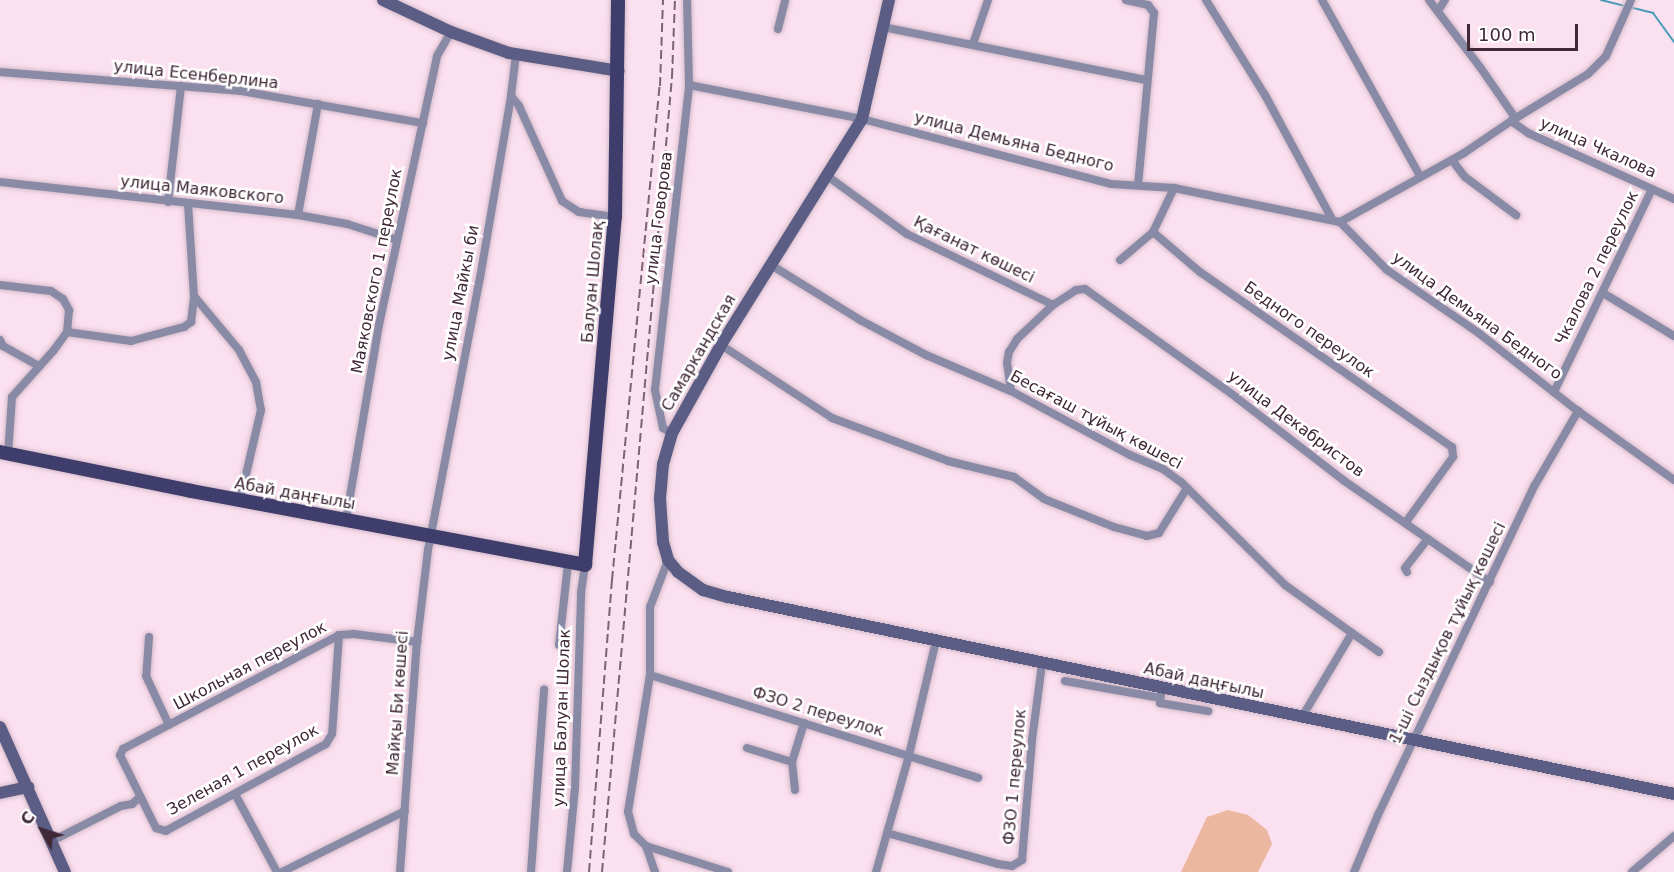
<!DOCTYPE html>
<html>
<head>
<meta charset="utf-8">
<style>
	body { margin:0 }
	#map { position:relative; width:1674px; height:872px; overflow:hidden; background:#fbe0ef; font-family:"DejaVu Sans",sans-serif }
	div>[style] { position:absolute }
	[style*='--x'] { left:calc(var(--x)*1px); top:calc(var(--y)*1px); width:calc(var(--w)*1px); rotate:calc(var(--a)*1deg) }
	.green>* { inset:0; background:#ebb7a1 }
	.stream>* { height:2px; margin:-1px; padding:0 1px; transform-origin:1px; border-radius:1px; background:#499cb9 }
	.roads { filter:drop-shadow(0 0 2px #d6bbca) drop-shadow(0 0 2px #d6bbca) }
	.street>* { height:8px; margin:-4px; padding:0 4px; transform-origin:4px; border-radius:4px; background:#898aa6 }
	.secondary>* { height:12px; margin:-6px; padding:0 6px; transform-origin:6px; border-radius:6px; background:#5c5d84 }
	.primary>* { height:14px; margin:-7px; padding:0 7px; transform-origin:7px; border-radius:7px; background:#3e3d6b }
	.rail>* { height:2px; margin-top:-1px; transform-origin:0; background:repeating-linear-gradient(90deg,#7c6372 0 9px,transparent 0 13.5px) }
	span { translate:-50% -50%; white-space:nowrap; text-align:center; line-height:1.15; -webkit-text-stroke:5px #fff; paint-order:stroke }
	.street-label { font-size:16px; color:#402836 }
	.north { position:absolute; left:12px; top:800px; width:60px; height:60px; -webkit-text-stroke:4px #fff; paint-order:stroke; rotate:309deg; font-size:16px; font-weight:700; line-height:24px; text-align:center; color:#402836 }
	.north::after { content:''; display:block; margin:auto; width:21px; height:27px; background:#402836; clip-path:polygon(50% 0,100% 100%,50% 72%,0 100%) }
	.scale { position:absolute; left:1467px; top:24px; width:111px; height:27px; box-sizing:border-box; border:3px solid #402836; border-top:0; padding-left:8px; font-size:18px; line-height:21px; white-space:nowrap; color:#402836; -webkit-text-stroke:4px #fff; paint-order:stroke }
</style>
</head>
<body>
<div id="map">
	<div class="green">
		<i style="clip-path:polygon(1228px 810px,1248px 815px,1267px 830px,1272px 844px,1258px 872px,1181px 872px,1207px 817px)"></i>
	</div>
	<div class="stream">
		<i style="--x:1601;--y:0;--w:54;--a:14"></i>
		<i style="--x:1653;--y:13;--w:36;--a:54"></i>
	</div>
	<div class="roads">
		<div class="street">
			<i style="--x:1126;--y:0;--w:23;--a:13"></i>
			<i style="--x:1148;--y:5;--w:10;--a:53"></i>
			<i style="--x:1154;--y:13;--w:172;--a:95.3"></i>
			<i style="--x:1206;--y:0;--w:112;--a:58.2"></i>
			<i style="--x:1265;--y:95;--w:141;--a:61.6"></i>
			<i style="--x:1322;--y:0;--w:201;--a:60.9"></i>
			<i style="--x:1429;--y:0;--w:84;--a:52.7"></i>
			<i style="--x:1480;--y:67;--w:63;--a:55.3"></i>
			<i style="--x:1438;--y:11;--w:13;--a:-58"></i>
			<i style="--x:883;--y:27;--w:268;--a:11.4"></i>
			<i style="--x:778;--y:29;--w:30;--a:-76"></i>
			<i style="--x:973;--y:44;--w:46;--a:-71.2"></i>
			<i style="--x:0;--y:72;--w:242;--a:4.5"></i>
			<i style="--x:241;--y:91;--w:185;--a:10"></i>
			<i style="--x:689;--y:85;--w:176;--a:11.1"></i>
			<i style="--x:862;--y:119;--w:257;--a:14.6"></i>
			<i style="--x:1111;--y:184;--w:63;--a:3.6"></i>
			<i style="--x:1174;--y:188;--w:169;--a:11.6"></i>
			<i style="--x:1340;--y:222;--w:67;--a:45.6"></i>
			<i style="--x:1387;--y:270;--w:113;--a:34.5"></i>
			<i style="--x:1480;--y:334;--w:125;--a:38.2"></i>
			<i style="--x:1578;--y:411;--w:118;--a:35.7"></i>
			<i style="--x:511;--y:96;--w:13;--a:51"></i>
			<i style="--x:519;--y:106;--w:104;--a:65.6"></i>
			<i style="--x:562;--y:201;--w:20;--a:33"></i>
			<i style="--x:579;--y:212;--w:36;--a:8"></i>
			<i style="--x:1511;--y:121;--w:21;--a:35"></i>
			<i style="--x:1528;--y:133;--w:160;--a:24.3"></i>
			<i style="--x:1452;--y:160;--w:21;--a:53"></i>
			<i style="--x:1465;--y:177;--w:64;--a:36.7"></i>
			<i style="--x:826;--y:175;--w:100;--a:36.1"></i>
			<i style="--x:907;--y:234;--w:162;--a:25.9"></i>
			<i style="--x:0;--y:182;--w:300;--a:6.3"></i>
			<i style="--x:298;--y:215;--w:50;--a:10.4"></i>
			<i style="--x:347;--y:224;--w:52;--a:17.7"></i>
			<i style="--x:168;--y:202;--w:117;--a:-83.6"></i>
			<i style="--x:188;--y:204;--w:92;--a:86.3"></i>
			<i style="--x:298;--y:215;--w:113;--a:-79.8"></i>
			<i style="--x:1340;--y:222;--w:142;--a:-29.1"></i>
			<i style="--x:1464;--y:153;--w:57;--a:-34.2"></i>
			<i style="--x:1511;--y:121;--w:90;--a:-31.4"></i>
			<i style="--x:1588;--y:74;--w:25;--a:-45"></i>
			<i style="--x:1606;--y:56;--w:61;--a:-65.9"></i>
			<i style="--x:1153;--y:232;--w:62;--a:40.4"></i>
			<i style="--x:1200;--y:272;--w:307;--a:34.8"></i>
			<i style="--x:1452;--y:447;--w:10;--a:84"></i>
			<i style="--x:1453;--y:457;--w:80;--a:125.9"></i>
			<i style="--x:1120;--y:260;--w:43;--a:-40.3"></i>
			<i style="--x:1153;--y:232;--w:49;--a:-64.5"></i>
			<i style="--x:771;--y:265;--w:105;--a:31.7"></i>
			<i style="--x:860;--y:320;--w:75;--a:27.9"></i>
			<i style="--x:926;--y:355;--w:92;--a:23"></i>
			<i style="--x:1011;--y:391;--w:135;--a:28.3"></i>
			<i style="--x:1130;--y:455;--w:36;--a:23"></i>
			<i style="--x:1163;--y:469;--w:22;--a:36"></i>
			<i style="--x:1181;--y:482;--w:146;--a:44.7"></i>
			<i style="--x:1285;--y:585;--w:82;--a:35.6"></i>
			<i style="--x:1352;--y:633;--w:98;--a:120.8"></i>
			<i style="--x:0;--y:285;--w:51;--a:6.7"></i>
			<i style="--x:51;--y:291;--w:14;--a:34"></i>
			<i style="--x:63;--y:299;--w:13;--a:61"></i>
			<i style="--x:69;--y:310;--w:22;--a:95"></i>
			<i style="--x:67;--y:332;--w:22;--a:126"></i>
			<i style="--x:54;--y:350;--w:63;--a:131.8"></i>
			<i style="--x:12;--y:397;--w:57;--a:94"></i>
			<i style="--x:1603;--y:293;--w:83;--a:31.2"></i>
			<i style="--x:67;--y:332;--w:65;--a:8"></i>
			<i style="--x:131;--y:341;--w:55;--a:-14.8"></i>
			<i style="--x:184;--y:327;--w:9;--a:-36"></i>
			<i style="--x:191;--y:322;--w:26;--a:-83"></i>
			<i style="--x:194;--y:296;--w:70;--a:50.2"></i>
			<i style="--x:239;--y:350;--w:36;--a:62"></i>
			<i style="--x:256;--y:382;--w:28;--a:80"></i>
			<i style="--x:261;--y:410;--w:92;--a:103.1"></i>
			<i style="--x:0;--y:340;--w:7;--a:63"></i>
			<i style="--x:3;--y:346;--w:41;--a:29.1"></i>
			<i style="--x:721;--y:345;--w:133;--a:33.3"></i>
			<i style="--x:832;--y:418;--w:124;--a:20.3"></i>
			<i style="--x:948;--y:461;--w:68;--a:13.6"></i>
			<i style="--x:1014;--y:477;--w:37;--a:36"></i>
			<i style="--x:1044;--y:499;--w:75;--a:21.8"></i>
			<i style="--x:1114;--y:527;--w:34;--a:15"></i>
			<i style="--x:1147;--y:536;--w:12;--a:-14"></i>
			<i style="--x:1159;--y:533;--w:53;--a:-58.1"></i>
			<i style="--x:1011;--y:391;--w:28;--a:-98"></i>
			<i style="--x:1007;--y:363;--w:11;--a:-80"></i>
			<i style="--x:1009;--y:352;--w:15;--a:-58"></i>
			<i style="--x:1017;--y:339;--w:50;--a:-43.4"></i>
			<i style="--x:1053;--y:305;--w:27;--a:-33"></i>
			<i style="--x:1076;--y:290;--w:9;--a:-6"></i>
			<i style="--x:1085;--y:289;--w:187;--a:35.6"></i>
			<i style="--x:1237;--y:398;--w:134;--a:37.7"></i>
			<i style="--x:1343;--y:480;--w:179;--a:34.8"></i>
			<i style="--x:1554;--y:392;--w:225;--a:-64.2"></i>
			<i style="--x:672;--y:433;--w:10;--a:-151"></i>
			<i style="--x:663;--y:428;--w:39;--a:-102"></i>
			<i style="--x:655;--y:390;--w:307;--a:-83.6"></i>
			<i style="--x:689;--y:85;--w:85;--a:-91.3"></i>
			<i style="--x:346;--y:520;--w:198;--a:-80.4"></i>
			<i style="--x:379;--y:325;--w:275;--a:-77.8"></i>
			<i style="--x:437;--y:56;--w:28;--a:-60"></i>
			<i style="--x:1407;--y:572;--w:4;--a:-117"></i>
			<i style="--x:1405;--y:568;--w:37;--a:-52"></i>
			<i style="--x:1352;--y:633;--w:33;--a:35"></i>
			<i style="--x:339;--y:635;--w:99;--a:94"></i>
			<i style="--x:332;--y:734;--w:12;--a:121"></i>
			<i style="--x:326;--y:744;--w:182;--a:151.5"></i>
			<i style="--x:166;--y:831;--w:10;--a:-163"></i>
			<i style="--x:156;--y:828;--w:81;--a:-116.3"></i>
			<i style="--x:120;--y:755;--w:7;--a:-63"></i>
			<i style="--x:123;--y:749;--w:244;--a:-27.8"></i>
			<i style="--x:339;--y:635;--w:15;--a:-4"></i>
			<i style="--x:354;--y:634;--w:64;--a:7.2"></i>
			<i style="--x:149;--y:637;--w:39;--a:94"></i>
			<i style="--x:146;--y:676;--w:54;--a:64.9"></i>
			<i style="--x:559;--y:645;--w:82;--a:-83.7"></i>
			<i style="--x:650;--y:675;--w:344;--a:17.4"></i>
			<i style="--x:1065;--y:681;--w:97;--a:10.1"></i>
			<i style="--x:1160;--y:698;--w:9;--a:-72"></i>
			<i style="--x:1160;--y:698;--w:5;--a:90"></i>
			<i style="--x:1160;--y:703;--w:49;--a:9.5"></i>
			<i style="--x:747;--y:748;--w:47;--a:17.3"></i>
			<i style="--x:795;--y:790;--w:28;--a:-96"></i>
			<i style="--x:792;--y:762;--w:41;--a:-72.9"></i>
			<i style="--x:235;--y:794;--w:89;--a:61.7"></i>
			<i style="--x:887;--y:833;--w:115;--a:15.6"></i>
			<i style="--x:998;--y:864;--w:14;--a:8"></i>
			<i style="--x:1012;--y:866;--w:12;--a:-31"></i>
			<i style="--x:1022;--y:860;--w:120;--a:-85.2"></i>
			<i style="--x:1032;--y:740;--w:77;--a:-82.5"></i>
			<i style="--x:52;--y:841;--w:77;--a:-26.9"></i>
			<i style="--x:121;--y:806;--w:11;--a:-10"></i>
			<i style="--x:132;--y:804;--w:11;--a:-41"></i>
			<i style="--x:646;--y:846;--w:86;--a:17.6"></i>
			<i style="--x:282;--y:872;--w:137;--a:-26.4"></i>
			<i style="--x:400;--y:872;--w:231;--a:-85.8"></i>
			<i style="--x:417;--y:642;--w:93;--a:-83.2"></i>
			<i style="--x:428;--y:550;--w:277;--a:-79.2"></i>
			<i style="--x:480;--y:278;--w:185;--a:-80.3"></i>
			<i style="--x:511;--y:96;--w:42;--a:-83.2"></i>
			<i style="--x:531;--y:872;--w:183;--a:-85.9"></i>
			<i style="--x:567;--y:872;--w:84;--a:-84.6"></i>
			<i style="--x:575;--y:788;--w:195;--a:-88.2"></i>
			<i style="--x:581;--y:593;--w:28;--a:-82"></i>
			<i style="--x:655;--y:872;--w:28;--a:-109"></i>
			<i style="--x:646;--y:846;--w:17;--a:-135"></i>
			<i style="--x:634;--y:834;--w:23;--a:-105"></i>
			<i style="--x:628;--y:812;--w:139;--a:-80.9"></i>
			<i style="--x:650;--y:675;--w:68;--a:-90"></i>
			<i style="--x:650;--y:607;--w:50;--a:-69"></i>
			<i style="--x:876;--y:872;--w:122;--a:-74.2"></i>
			<i style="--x:909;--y:755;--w:117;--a:-76.7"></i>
			<i style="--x:1354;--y:872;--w:62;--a:-67.2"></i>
			<i style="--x:1378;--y:815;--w:365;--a:-64.6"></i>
			<i style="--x:1535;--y:485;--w:86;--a:-59.8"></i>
			<i style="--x:1632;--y:872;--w:55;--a:-40.6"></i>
		</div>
		<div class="secondary">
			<i style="--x:383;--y:0;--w:75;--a:25.2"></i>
			<i style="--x:451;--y:32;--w:62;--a:19.9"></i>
			<i style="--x:509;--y:53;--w:111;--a:9.3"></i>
			<i style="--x:889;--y:0;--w:122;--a:102.8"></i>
			<i style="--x:862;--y:119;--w:266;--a:122"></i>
			<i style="--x:721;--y:345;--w:101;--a:119.1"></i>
			<i style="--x:672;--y:433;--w:32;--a:106"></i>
			<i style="--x:663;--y:464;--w:34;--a:95"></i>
			<i style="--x:660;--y:498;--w:44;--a:86.1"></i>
			<i style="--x:663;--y:542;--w:19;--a:74"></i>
			<i style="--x:668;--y:560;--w:16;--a:50"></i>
			<i style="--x:678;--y:572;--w:31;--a:36"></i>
			<i style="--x:703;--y:590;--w:26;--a:16"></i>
			<i style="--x:728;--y:597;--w:966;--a:11.76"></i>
			<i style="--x:0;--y:727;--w:159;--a:65.9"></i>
			<i style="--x:0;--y:793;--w:29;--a:-12"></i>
		</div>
		<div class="primary">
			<i style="--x:0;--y:452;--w:195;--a:11.5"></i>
			<i style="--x:191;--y:491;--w:401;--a:10.6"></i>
			<i style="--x:585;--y:565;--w:349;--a:-85.1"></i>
			<i style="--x:615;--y:217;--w:217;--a:-89.2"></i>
		</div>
	</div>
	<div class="rail">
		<i style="--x:589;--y:872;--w:293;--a:-85.5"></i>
		<i style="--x:612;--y:580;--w:496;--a:-84.5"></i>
		<i style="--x:660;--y:86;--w:86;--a:-88"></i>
		<i style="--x:602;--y:872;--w:798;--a:-84.97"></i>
		<i style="--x:672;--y:77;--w:77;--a:-87.8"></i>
	</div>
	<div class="street-label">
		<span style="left:196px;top:75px;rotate:6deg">улица Есенберлина</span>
		<span style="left:1014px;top:142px;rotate:14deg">улица Демьяна Бедного</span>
		<span style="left:1598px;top:148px;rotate:24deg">улица Чкалова</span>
		<span style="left:202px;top:190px;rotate:6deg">улица Маяковского</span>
		<span style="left:659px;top:218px;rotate:-83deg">улица Говорова</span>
		<span style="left:974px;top:250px;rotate:26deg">Қағанат көшесі</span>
		<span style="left:1597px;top:268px;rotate:-64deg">Чкалова 2 переулок</span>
		<span style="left:377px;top:271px;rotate:-79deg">Маяковского 1 переулок</span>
		<span style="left:593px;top:282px;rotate:-85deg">Балуан Шолақ</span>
		<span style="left:461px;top:293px;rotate:-79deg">улица Майкы би</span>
		<span style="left:1477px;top:316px;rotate:36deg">улица Демьяна Бедного</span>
		<span style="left:1309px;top:330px;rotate:35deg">Бедного переулок</span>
		<span style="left:699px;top:353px;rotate:-60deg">Самаркандская</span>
		<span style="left:1096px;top:420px;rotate:28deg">Бесағаш тұйық көшесі</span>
		<span style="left:1296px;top:424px;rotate:37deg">улица Декабристов</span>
		<span style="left:295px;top:494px;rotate:10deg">Абай даңғылы</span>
		<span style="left:1448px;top:633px;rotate:-64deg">1-ші Сыздықов тұйық көшесі</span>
		<span style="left:250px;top:666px;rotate:-28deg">Школьная переулок</span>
		<span style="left:1204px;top:681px;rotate:12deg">Абай даңғылы</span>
		<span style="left:398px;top:703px;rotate:-86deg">Майқы Би көшесі</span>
		<span style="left:818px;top:712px;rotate:17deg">ФЗО 2 переулок</span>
		<span style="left:562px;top:718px;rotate:-88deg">улица Балуан Шолак</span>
		<span style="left:243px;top:770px;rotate:-29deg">Зеленая 1 переулок</span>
		<span style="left:1015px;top:777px;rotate:-85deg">ФЗО 1 переулок</span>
	</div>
	<div class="north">С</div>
	<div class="scale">100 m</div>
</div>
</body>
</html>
